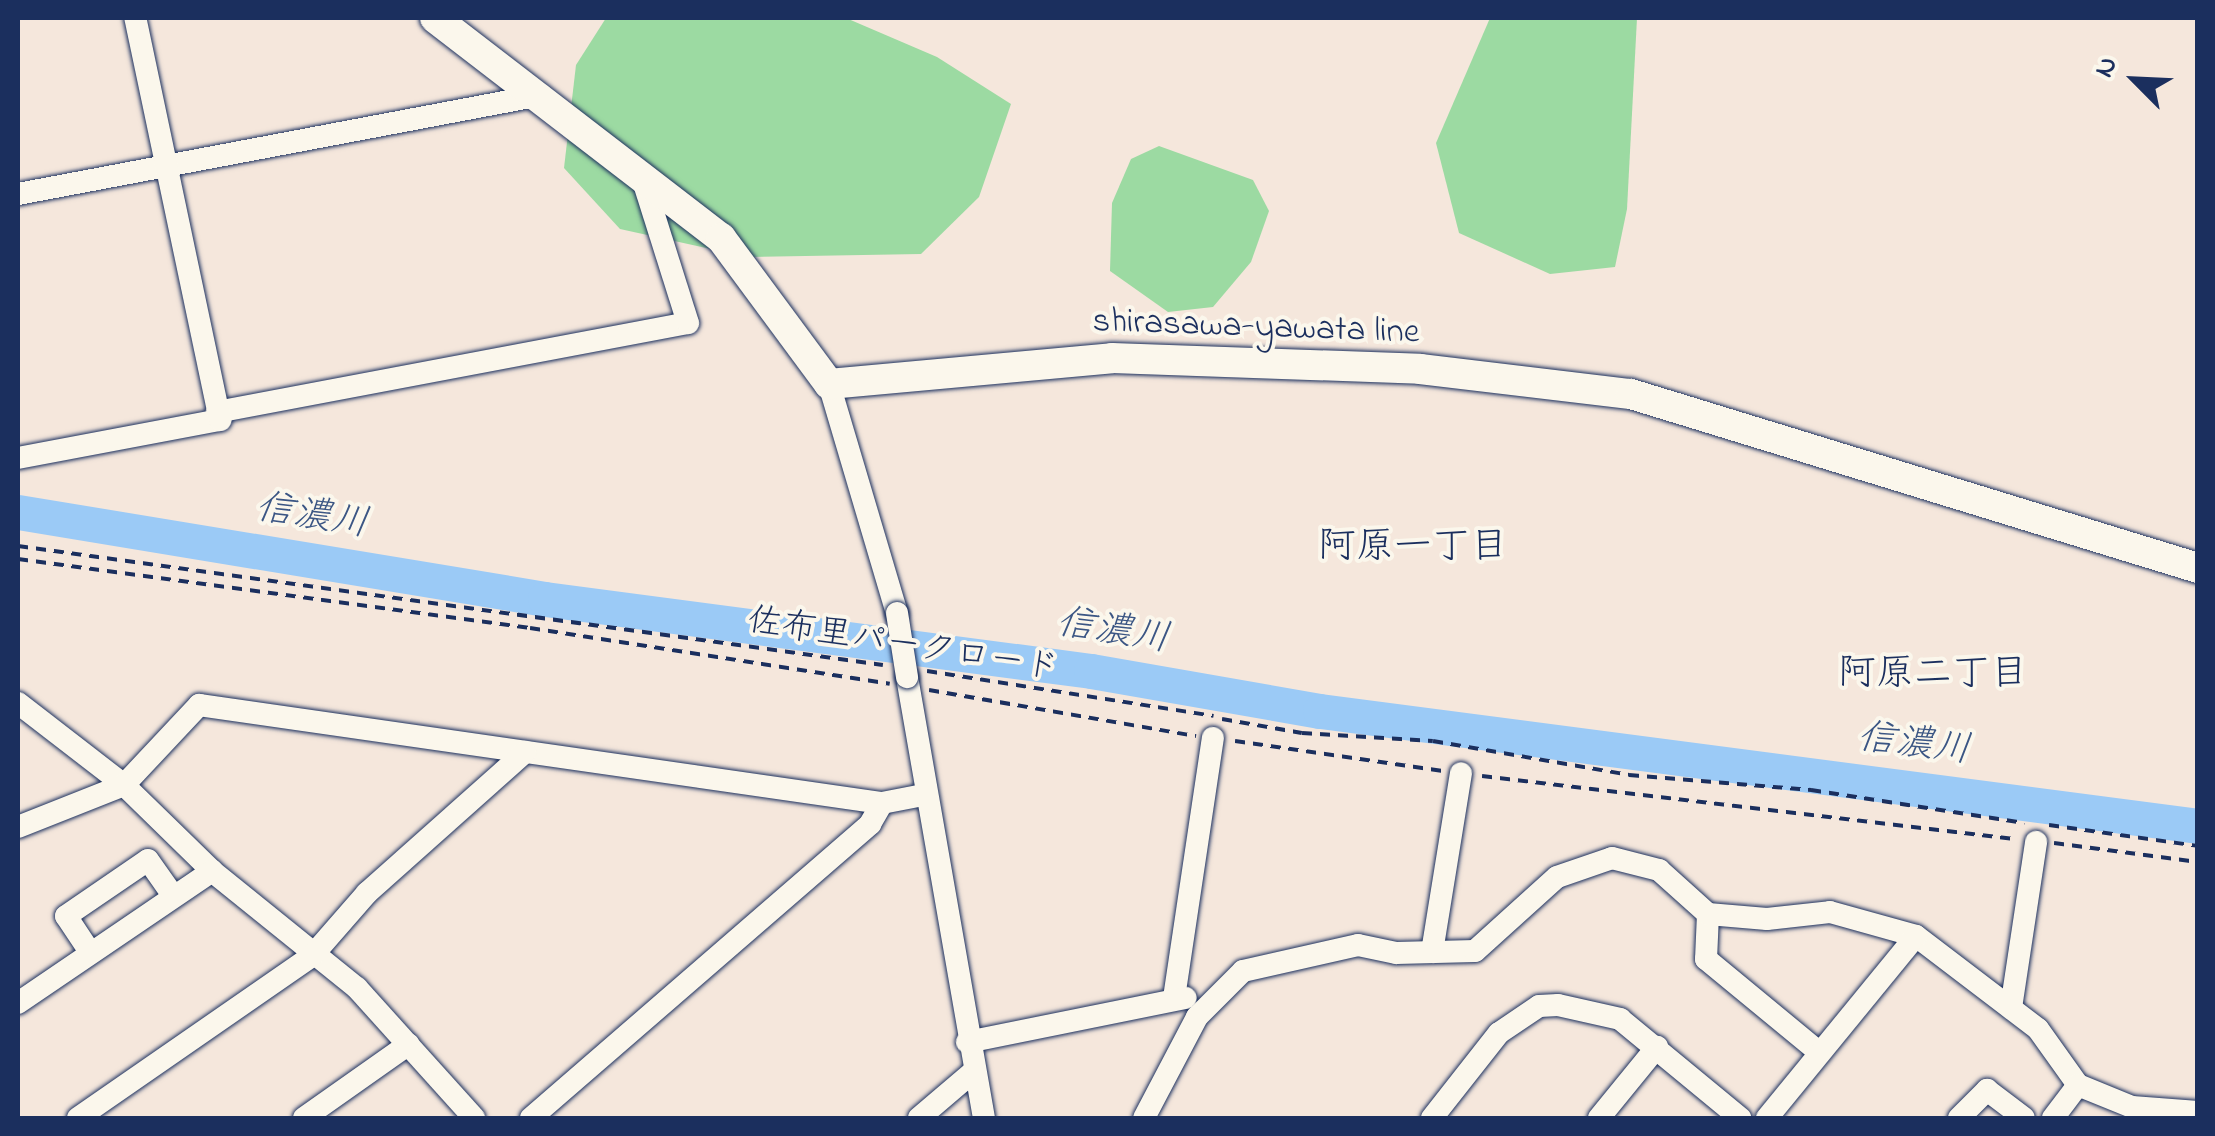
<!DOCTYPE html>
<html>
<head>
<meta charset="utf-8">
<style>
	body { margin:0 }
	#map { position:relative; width:2215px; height:1136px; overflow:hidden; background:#f5e7dc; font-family:"Indie Flower","Klee One",sans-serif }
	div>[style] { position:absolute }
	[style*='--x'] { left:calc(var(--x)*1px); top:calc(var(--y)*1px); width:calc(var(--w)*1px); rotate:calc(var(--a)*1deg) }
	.green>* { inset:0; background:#9cdaa2 }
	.river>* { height:35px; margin:-17.5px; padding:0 17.5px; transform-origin:17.5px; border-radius:17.5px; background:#9bcaf6 }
	.path>* { height:4px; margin-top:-2px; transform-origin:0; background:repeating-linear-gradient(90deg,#1b2f5e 0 10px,transparent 0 18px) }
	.roads { filter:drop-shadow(0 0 2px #1b2f5e) drop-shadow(0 0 2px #1b2f5e) }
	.minor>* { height:22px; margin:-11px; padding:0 11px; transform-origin:11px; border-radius:11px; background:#fbf7ec }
	.major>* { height:30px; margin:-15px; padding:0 15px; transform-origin:15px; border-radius:15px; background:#fbf7ec }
	.bridges { filter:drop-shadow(0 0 2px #1b2f5e) drop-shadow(0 0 2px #1b2f5e) }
	.minor-bridge>* { height:22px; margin:-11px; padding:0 11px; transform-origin:11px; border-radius:11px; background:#fbf7ec }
	span { translate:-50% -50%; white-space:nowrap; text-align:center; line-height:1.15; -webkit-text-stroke:8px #fbf7ec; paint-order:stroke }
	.street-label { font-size:35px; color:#1b2f5e }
	.water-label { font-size:38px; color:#3b5684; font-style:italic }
	.neighbourhood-label { font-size:38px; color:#1b2f5e }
	.frame { position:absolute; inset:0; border:20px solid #1b2f5e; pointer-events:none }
	.north { position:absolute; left:2085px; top:30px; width:100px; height:100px; -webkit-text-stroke:8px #fbf7ec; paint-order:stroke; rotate:294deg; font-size:28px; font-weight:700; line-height:40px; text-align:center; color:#1b2f5e }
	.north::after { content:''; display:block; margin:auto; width:35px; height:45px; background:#1b2f5e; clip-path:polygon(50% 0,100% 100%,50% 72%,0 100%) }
</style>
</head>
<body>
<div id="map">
	<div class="green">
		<i style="clip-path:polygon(606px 18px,846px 18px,937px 57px,1011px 104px,979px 197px,921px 254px,747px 257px,620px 229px,564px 168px,576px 65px)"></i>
		<i style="clip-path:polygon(1490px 18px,1637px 18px,1627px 209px,1615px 267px,1550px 274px,1459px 233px,1436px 143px)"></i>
		<i style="clip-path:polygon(1159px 146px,1253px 180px,1269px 211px,1251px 262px,1213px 307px,1168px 312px,1110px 271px,1112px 203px,1131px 159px)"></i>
	</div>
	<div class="river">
		<i style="--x:18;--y:512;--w:534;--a:9.37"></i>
		<i style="--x:545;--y:599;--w:551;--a:7.51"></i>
		<i style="--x:1091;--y:671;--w:232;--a:9.9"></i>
		<i style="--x:1320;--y:711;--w:885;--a:7.46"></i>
	</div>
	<div class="path">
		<i style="--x:18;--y:546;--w:873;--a:7.83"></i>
		<i style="--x:18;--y:559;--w:517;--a:7.68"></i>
		<i style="--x:530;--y:628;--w:364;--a:8.8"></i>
		<i style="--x:927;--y:671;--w:290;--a:8.9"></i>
		<i style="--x:929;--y:690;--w:271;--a:9.8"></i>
		<i style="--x:1222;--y:719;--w:81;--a:9.9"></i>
		<i style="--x:1302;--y:733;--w:131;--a:3.5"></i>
		<i style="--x:1433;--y:741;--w:199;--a:9.8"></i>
		<i style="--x:1629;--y:775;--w:183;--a:4.7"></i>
		<i style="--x:1811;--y:790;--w:216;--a:8.8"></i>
		<i style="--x:1235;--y:741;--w:210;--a:8.2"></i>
		<i style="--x:1482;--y:776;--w:536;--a:6.75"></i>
		<i style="--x:2049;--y:825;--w:150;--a:8"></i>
		<i style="--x:2054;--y:843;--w:145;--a:7.5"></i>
	</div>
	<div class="roads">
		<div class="minor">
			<i style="--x:18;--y:194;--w:532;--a:-10.72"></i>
			<i style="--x:829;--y:384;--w:239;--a:73.5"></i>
			<i style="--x:217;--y:412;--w:479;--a:-10.7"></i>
			<i style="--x:688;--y:323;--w:153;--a:-107.5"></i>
			<i style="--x:18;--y:458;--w:206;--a:-10.7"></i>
			<i style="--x:220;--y:420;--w:411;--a:-101.9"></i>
			<i style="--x:907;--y:677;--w:448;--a:80.1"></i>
			<i style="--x:18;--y:703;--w:134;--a:37.7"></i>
			<i style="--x:124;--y:785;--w:123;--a:44.3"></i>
			<i style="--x:212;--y:871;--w:186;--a:38.9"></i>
			<i style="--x:357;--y:988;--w:175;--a:48"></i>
			<i style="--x:18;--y:827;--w:114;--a:-21.6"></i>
			<i style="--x:124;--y:785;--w:110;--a:-46.8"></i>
			<i style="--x:199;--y:705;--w:690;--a:8.17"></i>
			<i style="--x:882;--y:803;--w:42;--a:-11"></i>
			<i style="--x:1708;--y:914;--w:45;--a:92.5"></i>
			<i style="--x:1706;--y:959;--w:146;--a:39.5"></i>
			<i style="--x:90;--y:952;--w:43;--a:-123.7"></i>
			<i style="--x:66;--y:916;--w:99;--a:-34.3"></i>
			<i style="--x:148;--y:860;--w:42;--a:54.8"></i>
			<i style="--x:1432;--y:952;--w:181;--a:-80.8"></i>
			<i style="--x:1174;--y:998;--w:263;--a:-81.5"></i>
			<i style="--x:18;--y:1003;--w:235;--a:-34.2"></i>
			<i style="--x:2011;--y:1008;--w:168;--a:-81.4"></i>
			<i style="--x:967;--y:1042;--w:223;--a:-11.4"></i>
			<i style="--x:78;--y:1118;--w:285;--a:-34.7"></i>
			<i style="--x:312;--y:956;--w:84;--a:-48.9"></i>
			<i style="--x:367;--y:893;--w:212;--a:-41.7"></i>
			<i style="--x:304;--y:1118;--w:128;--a:-35.2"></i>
			<i style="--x:531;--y:1118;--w:449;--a:-40.9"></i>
			<i style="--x:870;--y:824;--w:24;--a:-60"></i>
			<i style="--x:919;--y:1118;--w:71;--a:-40.4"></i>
			<i style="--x:1144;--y:1118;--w:114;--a:-62.3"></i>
			<i style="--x:1197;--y:1017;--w:65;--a:-45"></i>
			<i style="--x:1243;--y:971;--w:118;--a:-12.7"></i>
			<i style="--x:1358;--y:945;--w:39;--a:12"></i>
			<i style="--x:1396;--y:953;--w:79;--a:-1.5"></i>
			<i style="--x:1475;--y:951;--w:110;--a:-42.1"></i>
			<i style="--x:1557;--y:877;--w:58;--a:-19.1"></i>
			<i style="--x:1612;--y:858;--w:49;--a:14.3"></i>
			<i style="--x:1659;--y:870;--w:66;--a:41.9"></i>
			<i style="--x:1708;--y:914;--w:59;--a:4.8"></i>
			<i style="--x:1767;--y:919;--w:63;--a:-6.3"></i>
			<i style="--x:1830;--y:912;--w:89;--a:15.6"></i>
			<i style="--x:1916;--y:936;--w:153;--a:37.3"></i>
			<i style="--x:2038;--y:1029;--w:69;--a:54.5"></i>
			<i style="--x:2078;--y:1085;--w:58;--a:22.2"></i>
			<i style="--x:2132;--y:1107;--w:66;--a:4.3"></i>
			<i style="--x:1432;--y:1118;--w:108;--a:-51.8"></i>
			<i style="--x:1499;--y:1033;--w:48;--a:-34"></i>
			<i style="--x:1539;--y:1006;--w:19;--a:-3"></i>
			<i style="--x:1558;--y:1005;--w:64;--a:12.7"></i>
			<i style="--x:1620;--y:1019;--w:156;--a:39.5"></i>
			<i style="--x:1599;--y:1118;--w:92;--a:-50.8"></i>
			<i style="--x:1767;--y:1118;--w:235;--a:-50.7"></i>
			<i style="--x:1959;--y:1118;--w:40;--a:-45"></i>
			<i style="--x:1987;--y:1090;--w:46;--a:37.1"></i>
			<i style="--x:2053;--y:1118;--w:41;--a:-52.9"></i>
		</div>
		<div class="major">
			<i style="--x:435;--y:18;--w:361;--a:37.6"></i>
			<i style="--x:721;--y:238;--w:182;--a:53.5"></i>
			<i style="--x:829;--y:384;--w:284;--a:-5.2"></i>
			<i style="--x:1112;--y:358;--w:308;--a:2"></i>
			<i style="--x:1420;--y:369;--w:212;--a:6.8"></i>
			<i style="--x:1631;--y:394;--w:593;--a:17.06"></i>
		</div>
	</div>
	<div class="bridges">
		<div class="minor-bridge">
			<i style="--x:897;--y:613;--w:65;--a:81.1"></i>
		</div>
	</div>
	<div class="street-label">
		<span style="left:1256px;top:328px;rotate:2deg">shirasawa-yawata line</span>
		<span style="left:903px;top:646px;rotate:9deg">佐布里パークロード</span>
	</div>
	<div class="water-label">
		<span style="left:312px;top:518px;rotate:9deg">信濃川</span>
		<span style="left:1113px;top:633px;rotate:9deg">信濃川</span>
		<span style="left:1914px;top:746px;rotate:7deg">信濃川</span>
	</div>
	<div class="neighbourhood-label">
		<span style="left:1413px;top:549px">阿原一丁目</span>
		<span style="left:1933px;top:676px">阿原二丁目</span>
	</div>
	<div class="frame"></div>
	<div class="north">N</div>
</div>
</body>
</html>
